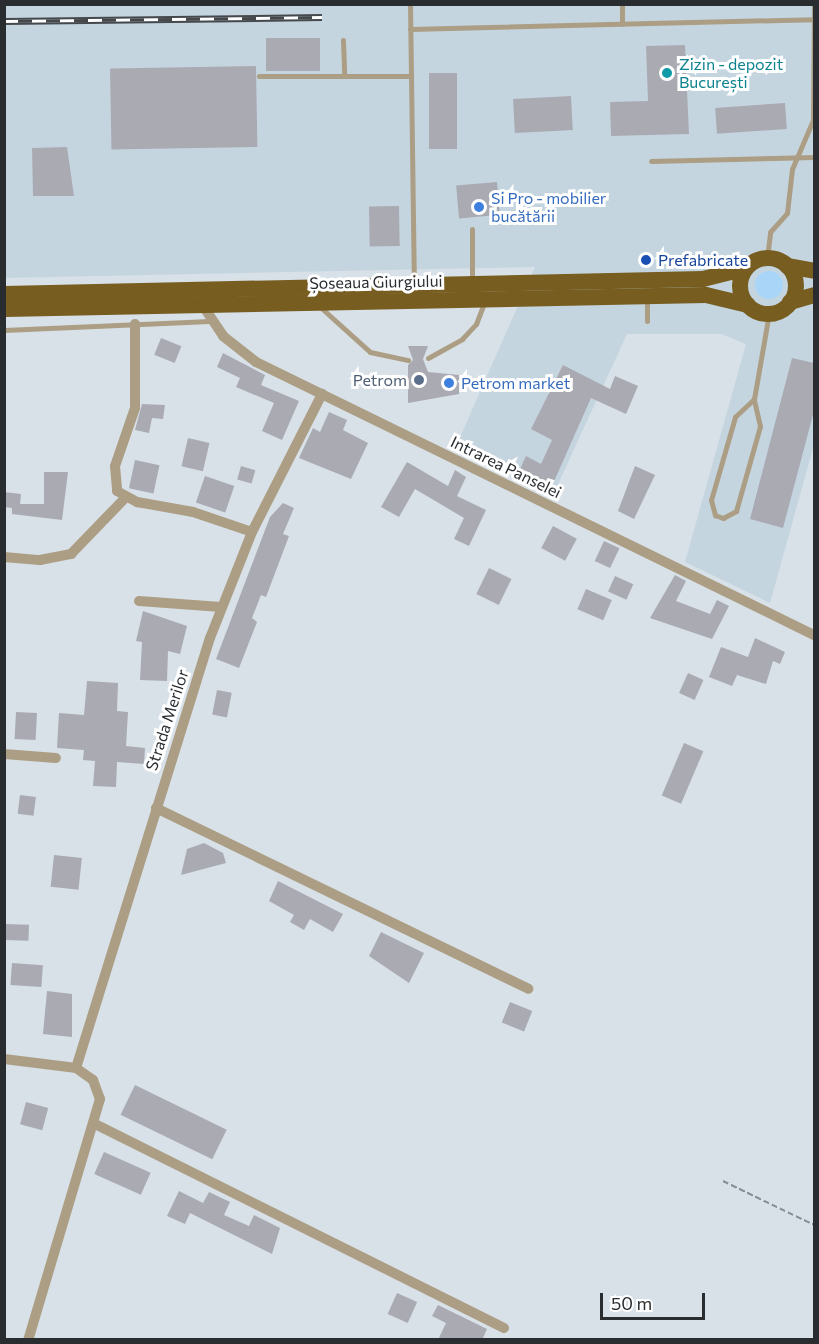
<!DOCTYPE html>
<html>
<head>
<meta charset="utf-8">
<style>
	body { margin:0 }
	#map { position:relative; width:819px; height:1344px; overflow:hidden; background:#d8e1e8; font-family:Commissioner,sans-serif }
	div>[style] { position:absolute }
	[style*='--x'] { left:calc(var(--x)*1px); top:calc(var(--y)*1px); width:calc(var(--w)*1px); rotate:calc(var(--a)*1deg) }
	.built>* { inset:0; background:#c5d5e0 }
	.green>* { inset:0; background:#a9d5f8 }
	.round { border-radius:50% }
	.building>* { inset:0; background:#aaaab3; transform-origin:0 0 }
	.path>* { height:2px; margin-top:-1px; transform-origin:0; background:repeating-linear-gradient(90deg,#878d92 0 6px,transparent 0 9px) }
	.service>* { height:5px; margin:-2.5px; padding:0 2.5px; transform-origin:2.5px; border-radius:2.5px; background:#ac9e84 }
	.minor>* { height:10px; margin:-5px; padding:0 5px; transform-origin:5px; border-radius:5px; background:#ac9e84 }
	.trunk>* { height:16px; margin:-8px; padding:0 8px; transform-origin:8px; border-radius:8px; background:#775d20 }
	.trunk>.ring { margin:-8px; padding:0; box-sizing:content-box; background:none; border:16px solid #775d20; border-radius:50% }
	.rail>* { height:7px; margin-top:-3.5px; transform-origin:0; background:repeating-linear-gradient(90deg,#fff 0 14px,#45494c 0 28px); box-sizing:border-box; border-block:2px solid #45494c }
	.dots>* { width:16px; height:16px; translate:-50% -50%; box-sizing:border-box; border:3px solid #fff; border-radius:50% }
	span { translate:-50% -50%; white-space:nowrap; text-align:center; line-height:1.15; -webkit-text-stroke:6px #fff; paint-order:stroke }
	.culture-label { font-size:16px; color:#0d838f }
	.left { translate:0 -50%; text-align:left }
	.shop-label { font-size:16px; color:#366cbe }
	.transit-label { font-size:16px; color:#164399 }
	.street-label { font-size:16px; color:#2a2d30 }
	.service-label { font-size:16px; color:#4e5e75 }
	.right { translate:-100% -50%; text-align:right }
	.frame { position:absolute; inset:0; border:6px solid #2a2d30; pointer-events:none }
	.scale { position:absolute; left:600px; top:1293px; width:105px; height:27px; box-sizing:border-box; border:3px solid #2a2d30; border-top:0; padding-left:8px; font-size:18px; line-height:21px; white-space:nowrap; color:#2a2d30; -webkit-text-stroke:4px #fff; paint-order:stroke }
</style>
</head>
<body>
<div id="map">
	<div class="built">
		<i style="clip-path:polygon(4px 5px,814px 5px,814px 445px,770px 603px,685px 562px,746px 344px,721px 334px,627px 334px,554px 493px,457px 444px,535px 267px,5px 278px)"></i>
	</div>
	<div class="green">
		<i class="round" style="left:755px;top:271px;width:28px;height:28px"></i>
	</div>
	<div class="building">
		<i style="left:266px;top:38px;width:54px;height:33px"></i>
		<i style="clip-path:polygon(685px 45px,689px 134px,611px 136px,610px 102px,648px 101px,646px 46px)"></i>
		<i style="left:256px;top:66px;width:81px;height:146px;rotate:89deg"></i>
		<i style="left:429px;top:73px;width:28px;height:76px"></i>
		<i style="left:571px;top:96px;width:34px;height:58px;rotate:87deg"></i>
		<i style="left:785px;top:103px;width:26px;height:70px;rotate:86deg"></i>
		<i style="clip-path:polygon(67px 147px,74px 196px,33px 196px,32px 148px)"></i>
		<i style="left:497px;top:182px;width:33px;height:41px;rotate:85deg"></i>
		<i style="left:399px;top:206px;width:40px;height:30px;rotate:89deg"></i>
		<i style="left:161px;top:338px;width:22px;height:18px;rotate:22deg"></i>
		<i style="clip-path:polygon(408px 346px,428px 346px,423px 359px,428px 372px,459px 375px,459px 394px,408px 403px,408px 365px,413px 360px)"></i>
		<i style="clip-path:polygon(223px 353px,265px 375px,261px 385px,299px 401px,282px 440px,262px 431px,274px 403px,236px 387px,240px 378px,217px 367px)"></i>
		<i style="clip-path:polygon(792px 358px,814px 363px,814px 411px,783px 528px,750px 519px)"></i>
		<i style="clip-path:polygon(563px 365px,610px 389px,615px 376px,638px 386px,626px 414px,591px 398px,552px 486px,520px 469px,526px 456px,541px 464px,552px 440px,531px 429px)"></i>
		<i style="clip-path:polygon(142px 404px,165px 405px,163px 419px,152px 418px,149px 433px,135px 430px)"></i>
		<i style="clip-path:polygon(329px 412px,347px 420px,343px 430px,368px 443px,351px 479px,299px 458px,313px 428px,320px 432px)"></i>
		<i style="left:188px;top:438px;width:22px;height:29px;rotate:13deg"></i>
		<i style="left:135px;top:460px;width:25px;height:29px;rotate:12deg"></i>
		<i style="clip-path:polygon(407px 462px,448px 486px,455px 470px,466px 477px,457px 496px,486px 510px,469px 546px,454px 539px,464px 518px,415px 489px,399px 517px,381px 507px)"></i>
		<i style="left:241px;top:466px;width:15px;height:14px;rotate:16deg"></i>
		<i style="clip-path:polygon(635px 466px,655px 475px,634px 519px,618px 511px)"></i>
		<i style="clip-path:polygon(44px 472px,68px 472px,62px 520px,12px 514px,12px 508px,4px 507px,4px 492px,21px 494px,20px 504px,44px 504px)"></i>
		<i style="left:205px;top:476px;width:31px;height:28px;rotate:19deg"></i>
		<i style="clip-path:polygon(283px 503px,294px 508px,283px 534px,289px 536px,266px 597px,261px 595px,252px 618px,257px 622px,239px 668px,216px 659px,270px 517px)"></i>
		<i style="left:553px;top:526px;width:27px;height:25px;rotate:28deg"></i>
		<i style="left:604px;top:541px;width:17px;height:22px;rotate:25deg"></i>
		<i style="left:489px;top:568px;width:25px;height:29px;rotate:26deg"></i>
		<i style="clip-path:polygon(675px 575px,686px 581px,676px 601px,710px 614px,717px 600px,729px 606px,712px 639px,650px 618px)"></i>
		<i style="left:615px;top:576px;width:20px;height:17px;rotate:24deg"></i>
		<i style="left:586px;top:589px;width:28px;height:22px;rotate:23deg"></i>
		<i style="clip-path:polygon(143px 611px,187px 626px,180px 654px,168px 651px,167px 681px,140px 680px,142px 642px,136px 641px)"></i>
		<i style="clip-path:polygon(755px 638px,785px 652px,780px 664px,773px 661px,766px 684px,737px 675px,732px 686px,709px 677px,721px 647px,748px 657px)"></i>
		<i style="left:688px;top:673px;width:17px;height:22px;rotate:24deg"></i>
		<i style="clip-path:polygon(87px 681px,118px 683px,117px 711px,128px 712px,126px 746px,145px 748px,144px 764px,117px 762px,116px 787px,93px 786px,95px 761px,83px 760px,84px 750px,57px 748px,59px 713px,84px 715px)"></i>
		<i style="left:217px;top:690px;width:15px;height:25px;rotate:11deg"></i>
		<i style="left:16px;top:712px;width:21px;height:27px;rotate:3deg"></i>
		<i style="left:684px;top:743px;width:21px;height:57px;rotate:23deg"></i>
		<i style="left:20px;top:795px;width:16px;height:19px;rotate:7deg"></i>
		<i style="clip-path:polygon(204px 843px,223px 853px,226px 863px,181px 875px,187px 849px)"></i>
		<i style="left:54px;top:855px;width:28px;height:32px;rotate:6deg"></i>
		<i style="clip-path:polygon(278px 881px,343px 914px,333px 932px,310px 919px,304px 930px,290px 922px,294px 915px,269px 901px)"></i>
		<i style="left:4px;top:924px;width:25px;height:16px;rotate:2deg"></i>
		<i style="clip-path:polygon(381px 932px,424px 953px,409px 983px,369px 956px)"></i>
		<i style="left:12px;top:963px;width:31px;height:22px;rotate:4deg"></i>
		<i style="clip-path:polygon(47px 991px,72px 994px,72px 1037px,43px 1034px)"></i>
		<i style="left:510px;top:1002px;width:24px;height:22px;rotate:22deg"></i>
		<i style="left:135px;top:1085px;width:102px;height:33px;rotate:26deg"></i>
		<i style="left:26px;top:1102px;width:23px;height:23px;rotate:15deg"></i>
		<i style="left:104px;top:1152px;width:51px;height:24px;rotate:24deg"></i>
		<i style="clip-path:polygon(179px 1191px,203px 1203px,209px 1192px,230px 1202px,224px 1215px,249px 1226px,254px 1215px,280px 1228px,272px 1254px,190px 1213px,185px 1224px,167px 1216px)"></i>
		<i style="left:397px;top:1293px;width:22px;height:23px;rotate:24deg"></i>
		<i style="clip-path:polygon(438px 1305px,487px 1329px,482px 1340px,438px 1340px,446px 1323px,432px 1316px)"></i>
	</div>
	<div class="path">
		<i style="--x:723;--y:1181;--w:101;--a:25.8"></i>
	</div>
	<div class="service">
		<i style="--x:410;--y:4;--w:278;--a:89.2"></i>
		<i style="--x:622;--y:4;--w:20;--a:90"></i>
		<i style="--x:410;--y:29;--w:404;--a:-1.4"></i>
		<i style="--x:343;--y:40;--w:36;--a:88"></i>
		<i style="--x:259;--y:76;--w:152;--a:0"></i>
		<i style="--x:651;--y:161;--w:163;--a:-1.4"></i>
		<i style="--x:767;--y:258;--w:26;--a:-83"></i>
		<i style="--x:770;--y:232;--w:25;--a:-48"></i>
		<i style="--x:787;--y:213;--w:44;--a:-83.5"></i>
		<i style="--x:792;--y:169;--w:53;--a:-66.8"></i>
		<i style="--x:813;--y:120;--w:116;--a:-89.5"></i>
		<i style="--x:472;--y:281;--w:52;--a:-90"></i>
		<i style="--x:318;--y:305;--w:70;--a:42.1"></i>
		<i style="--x:370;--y:352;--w:39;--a:12"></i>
		<i style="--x:647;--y:321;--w:23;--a:-90"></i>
		<i style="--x:4;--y:330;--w:206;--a:-2.5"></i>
		<i style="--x:428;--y:358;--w:39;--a:-29"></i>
		<i style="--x:462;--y:339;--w:21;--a:-47"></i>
		<i style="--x:476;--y:324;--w:25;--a:-69"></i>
		<i style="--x:754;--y:399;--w:26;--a:137"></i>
		<i style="--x:735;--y:417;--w:86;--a:106.1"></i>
		<i style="--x:711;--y:500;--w:16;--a:75"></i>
		<i style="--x:715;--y:515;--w:9;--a:21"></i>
		<i style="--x:723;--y:518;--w:15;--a:-28"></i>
		<i style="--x:736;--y:511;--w:88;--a:-74.2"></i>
		<i style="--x:760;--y:426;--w:28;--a:-103"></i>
		<i style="--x:754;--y:399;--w:87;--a:-80.1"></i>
	</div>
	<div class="minor">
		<i style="--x:201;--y:303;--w:40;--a:56"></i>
		<i style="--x:223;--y:336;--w:42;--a:38.2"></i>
		<i style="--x:256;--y:362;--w:621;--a:26.07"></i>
		<i style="--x:135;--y:324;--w:84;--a:90"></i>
		<i style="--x:135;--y:408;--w:61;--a:109"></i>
		<i style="--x:115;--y:466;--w:25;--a:85"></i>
		<i style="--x:117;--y:491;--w:23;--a:29"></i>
		<i style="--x:137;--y:502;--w:57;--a:10.1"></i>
		<i style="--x:193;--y:512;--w:62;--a:18.7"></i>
		<i style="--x:4;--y:557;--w:36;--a:5"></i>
		<i style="--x:40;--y:560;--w:32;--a:-11"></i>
		<i style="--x:71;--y:554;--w:78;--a:-46"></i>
		<i style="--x:139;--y:601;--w:82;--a:4.2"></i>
		<i style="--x:4;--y:754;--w:52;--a:4.4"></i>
		<i style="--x:156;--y:808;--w:414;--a:25.9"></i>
		<i style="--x:4;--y:1059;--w:73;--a:7.1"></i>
		<i style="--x:76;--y:1068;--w:21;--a:35"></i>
		<i style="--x:93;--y:1080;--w:20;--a:70"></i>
		<i style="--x:100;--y:1099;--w:252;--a:106.6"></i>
		<i style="--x:76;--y:1068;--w:450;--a:-72.7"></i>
		<i style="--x:210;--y:638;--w:114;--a:-68.4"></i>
		<i style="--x:252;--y:532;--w:155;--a:-63.1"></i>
		<i style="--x:95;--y:1124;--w:457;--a:26.5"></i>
	</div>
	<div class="trunk">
		<i class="ring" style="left:740px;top:258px;width:40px;height:40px"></i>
		<i style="--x:787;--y:266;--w:27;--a:10"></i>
		<i style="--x:4;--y:294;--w:699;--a:-1.23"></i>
		<i style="--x:703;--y:279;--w:44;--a:-14.3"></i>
		<i style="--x:790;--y:302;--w:25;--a:-16"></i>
		<i style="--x:4;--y:309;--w:702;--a:-1.14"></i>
		<i style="--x:706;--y:295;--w:43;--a:13.4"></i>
	</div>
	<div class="rail">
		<i style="--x:4;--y:21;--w:318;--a:-0.7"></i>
	</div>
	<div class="dots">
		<i style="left:667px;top:73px;background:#0f9aa8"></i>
		<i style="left:479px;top:207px;background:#3f7fe0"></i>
		<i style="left:646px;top:260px;background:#1a4fb4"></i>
		<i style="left:419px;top:380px;background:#5c6f8a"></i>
		<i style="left:449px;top:383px;background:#3f7fe0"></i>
	</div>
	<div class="culture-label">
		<span class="left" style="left:679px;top:73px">Zizin - depozit<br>București</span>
	</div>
	<div class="shop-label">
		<span class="left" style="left:491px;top:207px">Si Pro - mobilier<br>bucătării</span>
		<span class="left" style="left:461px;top:383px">Petrom market</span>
	</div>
	<div class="transit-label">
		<span class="left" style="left:658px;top:260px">Prefabricate</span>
	</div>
	<div class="street-label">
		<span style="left:376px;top:282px;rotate:-1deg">Șoseaua Giurgiului</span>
		<span style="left:506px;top:467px;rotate:26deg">Intrarea Panselei</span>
		<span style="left:167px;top:720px;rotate:-72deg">Strada Merilor</span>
	</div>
	<div class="service-label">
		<span class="right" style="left:407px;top:380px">Petrom</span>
	</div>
	<div class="frame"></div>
	<div class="scale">50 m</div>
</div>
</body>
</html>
